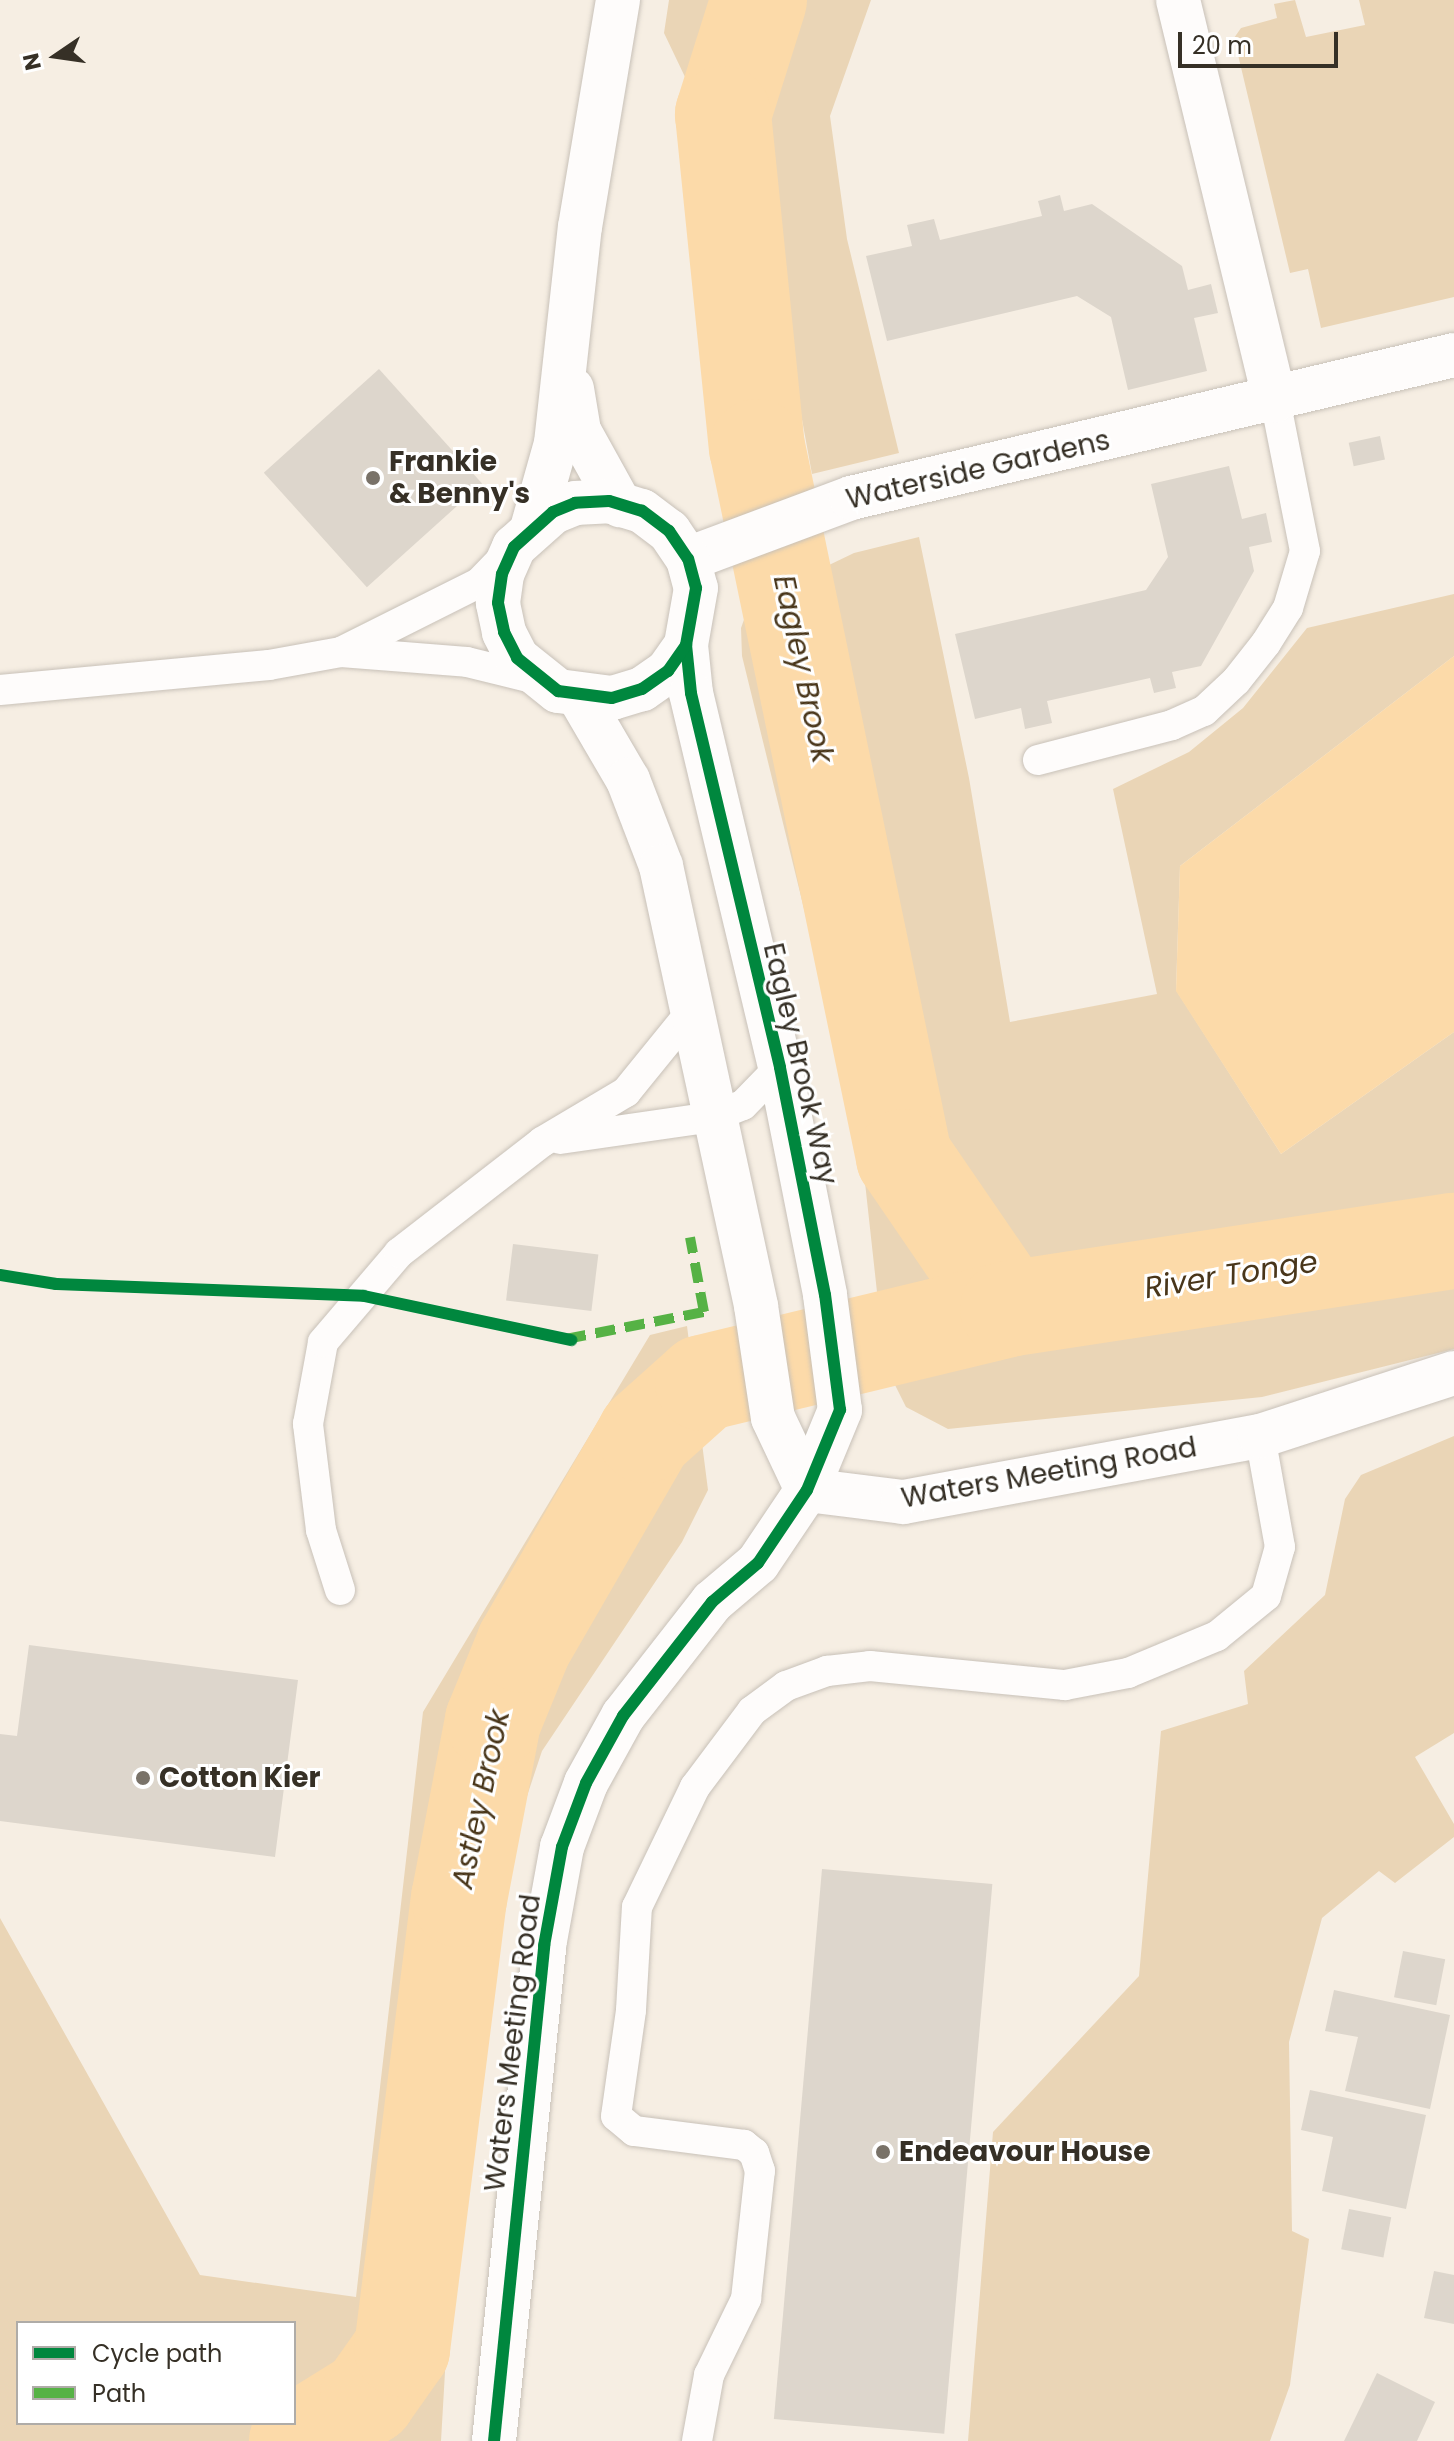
<!DOCTYPE html>
<html>
<head>
<meta charset="utf-8">
<style>
	body { margin:0 }
	#map { position:relative; width:1454px; height:2441px; overflow:hidden; background:#f6eee3; font-family:Poppins,sans-serif }
	div>[style] { position:absolute }
	[style*='--x'] { left:calc(var(--x)*1px); top:calc(var(--y)*1px); width:calc(var(--w)*1px); rotate:calc(var(--a)*1deg) }
	.green>* { inset:0; background:#ead5b6 }
	.water>* { inset:0; background:#fcdaa9 }
	.river>* { height:96px; margin:-48px; padding:0 48px; transform-origin:48px; border-radius:48px; background:#fcdaa9 }
	.building>* { inset:0; background:#ddd6cc; transform-origin:0 0 }
	.roads { filter:drop-shadow(0 0 2px #c8c1b8) drop-shadow(0 0 2px #c8c1b8) }
	.lane>* { height:30px; margin:-15px; padding:0 15px; transform-origin:15px; border-radius:15px; background:#fefcfb }
	.street>* { height:44px; margin:-22px; padding:0 22px; transform-origin:22px; border-radius:22px; background:#fefcfb }
	.secondary>* { height:44px; margin:-22px; padding:0 22px; transform-origin:22px; border-radius:22px; background:#fefcfb }
	.quiet>* { height:10px; margin-top:-5px; transform-origin:0; background:repeating-linear-gradient(90deg,#56b245 0 20px,transparent 0 30px) }
	.cycleway>* { height:12px; margin:-6px; padding:0 6px; transform-origin:6px; border-radius:6px; background:#00873e }
	.dots>* { width:22px; height:22px; translate:-50% -50%; box-sizing:border-box; border:4px solid #fff; border-radius:50% }
	span { translate:-50% -50%; white-space:nowrap; text-align:center; line-height:1.15; -webkit-text-stroke:6px #fff; paint-order:stroke }
	.poi-label { font-size:28px; color:#363026; font-weight:700 }
	.left { translate:0 -50%; text-align:left }
	.street-label { font-size:28px; color:#363026 }
	.water-label { font-size:30px; color:#49361a; font-style:italic }
	.legend { position:absolute; left:16px; top:2321px; width:280px; height:104px; box-sizing:border-box; background:#fff; border:2px solid #afaca8; margin:0; padding:10px 14px; list-style:none; font-size:24px; color:#363026 }
	.legend li { display:flex; align-items:center; gap:16px; height:40px }
	.legend b { width:40px; border:2px solid #afaca8 }
	.north { position:absolute; left:16px; top:16px; width:80px; height:80px; -webkit-text-stroke:6px #fff; paint-order:stroke; rotate:257deg; font-size:22px; font-weight:700; line-height:32px; text-align:center; color:#363026 }
	.north::after { content:''; display:block; margin:auto; width:28px; height:36px; background:#363026; clip-path:polygon(50% 0,100% 100%,50% 72%,0 100%) }
	.scale { position:absolute; left:1178px; top:32px; width:160px; height:36px; box-sizing:border-box; border:4px solid #363026; border-top:0; padding-left:10px; font-size:24px; line-height:28px; white-space:nowrap; color:#363026; -webkit-text-stroke:6px #fff; paint-order:stroke }
</style>
</head>
<body>
<div id="map">
	<div class="green">
		<i style="clip-path:polygon(669px 0,871px 0,830px 116px,847px 239px,899px 453px,812px 474px,773px 261px,664px 33px)"></i>
		<i style="clip-path:polygon(1295px 0,1306px 37px,1365px 25px,1359px 0,1454px 0,1454px 297px,1321px 328px,1308px 269px,1290px 273px,1234px 38px,1241px 28px,1277px 18px,1274px 4px)"></i>
		<i style="clip-path:polygon(919px 537px,969px 778px,1010px 1022px,1157px 994px,1113px 789px,1189px 752px,1243px 708px,1307px 628px,1454px 594px,1454px 656px,1180px 866px,1176px 990px,1281px 1154px,1454px 1032px,1454px 1349px,1262px 1397px,948px 1429px,906px 1407px,885px 1365px,860px 1137px,742px 656px,741px 628px,750px 603px,854px 553px)"></i>
		<i style="clip-path:polygon(evenodd,687px 1326px,708px 1490px,682px 1542px,542px 1751px,505px 1862px,461px 2096px,441px 2441px,0 2441px,0 1918px,200px 2275px,356px 2297px,423px 1712px,650px 1335px,687px 1326px,18px 2323px,294px 2323px,294px 2423px,18px 2423px,18px 2323px)"></i>
		<i style="clip-path:polygon(1454px 1436px,1454px 1733px,1415px 1757px,1454px 1824px,1454px 1837px,1395px 1883px,1379px 1871px,1322px 1918px,1289px 2042px,1292px 2231px,1309px 2239px,1290px 2385px,1270px 2441px,968px 2441px,993px 2132px,1139px 1976px,1161px 1731px,1248px 1704px,1244px 1671px,1325px 1595px,1345px 1499px,1361px 1475px)"></i>
	</div>
	<div class="water">
		<i style="clip-path:polygon(1454px 656px,1454px 1032px,1281px 1154px,1176px 991px,1180px 866px)"></i>
	</div>
	<div class="river">
		<i style="--x:759;--y:0;--w:120;--a:107.5"></i>
		<i style="--x:723;--y:114;--w:335;--a:84.2"></i>
		<i style="--x:757;--y:447;--w:725;--a:78.3"></i>
		<i style="--x:904;--y:1157;--w:184;--a:55.6"></i>
		<i style="--x:297;--y:2441;--w:84;--a:-31.8"></i>
		<i style="--x:368;--y:2397;--w:59;--a:-54.7"></i>
		<i style="--x:402;--y:2349;--w:454;--a:-82.8"></i>
		<i style="--x:459;--y:1899;--w:181;--a:-79.2"></i>
		<i style="--x:493;--y:1721;--w:82;--a:-67.8"></i>
		<i style="--x:524;--y:1645;--w:242;--a:-60"></i>
		<i style="--x:645;--y:1435;--w:78;--a:-41.9"></i>
		<i style="--x:703;--y:1383;--w:314;--a:-13.6"></i>
		<i style="--x:1008;--y:1309;--w:451;--a:-8.7"></i>
	</div>
	<div class="building">
		<i style="clip-path:polygon(1060px 195px,1064px 211px,1092px 204px,1182px 266px,1188px 290px,1211px 284px,1218px 313px,1194px 318px,1207px 371px,1128px 390px,1111px 317px,1077px 296px,887px 341px,866px 256px,912px 246px,907px 225px,934px 219px,940px 240px,1042px 216px,1038px 201px)"></i>
		<i style="left:379px;top:369px;width:154px;height:155px;rotate:48deg"></i>
		<i style="left:1380px;top:436px;width:24px;height:32px;rotate:78deg"></i>
		<i style="clip-path:polygon(1229px 466px,1242px 519px,1266px 513px,1272px 542px,1249px 547px,1254px 571px,1201px 666px,1172px 672px,1176px 688px,1154px 693px,1150px 678px,1047px 701px,1052px 723px,1025px 729px,1021px 708px,975px 719px,955px 634px,1146px 590px,1168px 557px,1151px 484px)"></i>
		<i style="left:513px;top:1244px;width:86px;height:57px;rotate:7deg"></i>
		<i style="clip-path:polygon(29px 1645px,298px 1680px,275px 1857px,0 1821px,0 1734px,17px 1736px)"></i>
		<i style="left:822px;top:1869px;width:171px;height:552px;rotate:5deg"></i>
		<i style="left:1403px;top:1951px;width:43px;height:47px;rotate:11deg"></i>
		<i style="clip-path:polygon(1334px 1990px,1450px 2015px,1430px 2109px,1345px 2091px,1358px 2037px,1325px 2031px)"></i>
		<i style="clip-path:polygon(1310px 2090px,1426px 2115px,1406px 2209px,1322px 2191px,1333px 2137px,1301px 2130px)"></i>
		<i style="left:1349px;top:2209px;width:43px;height:41px;rotate:11deg"></i>
		<i style="clip-path:polygon(1434px 2271px,1454px 2275px,1454px 2324px,1424px 2318px)"></i>
		<i style="clip-path:polygon(1377px 2373px,1435px 2402px,1417px 2441px,1344px 2441px)"></i>
	</div>
	<div class="roads">
		<div class="lane">
			<i style="--x:343;--y:651;--w:152;--a:-26.6"></i>
			<i style="--x:479;--y:583;--w:40;--a:-46"></i>
			<i style="--x:0;--y:690;--w:270;--a:-5.3"></i>
			<i style="--x:269;--y:665;--w:73;--a:-10.2"></i>
			<i style="--x:341;--y:652;--w:126;--a:4.5"></i>
			<i style="--x:467;--y:662;--w:71;--a:13.8"></i>
			<i style="--x:1038;--y:760;--w:138;--a:-14.6"></i>
			<i style="--x:1172;--y:725;--w:35;--a:-24"></i>
			<i style="--x:1204;--y:711;--w:44;--a:-43.2"></i>
			<i style="--x:1236;--y:681;--w:48;--a:-51.7"></i>
			<i style="--x:1266;--y:643;--w:41;--a:-57.8"></i>
			<i style="--x:1288;--y:608;--w:59;--a:-73.4"></i>
			<i style="--x:1305;--y:551;--w:154;--a:-101.2"></i>
			<i style="--x:560;--y:1139;--w:155;--a:-8.2"></i>
			<i style="--x:713;--y:1117;--w:32;--a:-22"></i>
			<i style="--x:743;--y:1105;--w:53;--a:-45.8"></i>
			<i style="--x:340;--y:1590;--w:63;--a:-107.6"></i>
			<i style="--x:321;--y:1530;--w:107;--a:-97"></i>
			<i style="--x:308;--y:1424;--w:83;--a:-79.6"></i>
			<i style="--x:323;--y:1342;--w:117;--a:-49.5"></i>
			<i style="--x:399;--y:1253;--w:181;--a:-37.8"></i>
			<i style="--x:542;--y:1142;--w:98;--a:-30.8"></i>
			<i style="--x:626;--y:1092;--w:103;--a:-50.9"></i>
			<i style="--x:697;--y:2441;--w:67;--a:-79.7"></i>
			<i style="--x:709;--y:2375;--w:85;--a:-64"></i>
			<i style="--x:746;--y:2299;--w:129;--a:-83.8"></i>
			<i style="--x:760;--y:2171;--w:19;--a:-108"></i>
			<i style="--x:754;--y:2153;--w:13;--a:-141"></i>
			<i style="--x:744;--y:2145;--w:111;--a:-172.7"></i>
			<i style="--x:634;--y:2131;--w:23;--a:-140"></i>
			<i style="--x:616;--y:2116;--w:107;--a:-81.9"></i>
			<i style="--x:631;--y:2010;--w:103;--a:-86.7"></i>
			<i style="--x:637;--y:1907;--w:133;--a:-64.2"></i>
			<i style="--x:695;--y:1787;--w:95;--a:-53.1"></i>
			<i style="--x:752;--y:1711;--w:42;--a:-36.3"></i>
			<i style="--x:786;--y:1686;--w:44;--a:-20.1"></i>
			<i style="--x:827;--y:1671;--w:43;--a:-6.6"></i>
			<i style="--x:870;--y:1666;--w:196;--a:5.6"></i>
			<i style="--x:1065;--y:1685;--w:64;--a:-10.8"></i>
			<i style="--x:1128;--y:1673;--w:96;--a:-22.6"></i>
			<i style="--x:1217;--y:1636;--w:63;--a:-39.2"></i>
			<i style="--x:1266;--y:1596;--w:51;--a:-74.1"></i>
			<i style="--x:1280;--y:1547;--w:113;--a:-100.2"></i>
		</div>
		<div class="street">
			<i style="--x:1178;--y:0;--w:412;--a:76.4"></i>
			<i style="--x:572;--y:389;--w:43;--a:80.5"></i>
			<i style="--x:579;--y:431;--w:85;--a:61"></i>
			<i style="--x:533;--y:525;--w:85;--a:-74.3"></i>
			<i style="--x:556;--y:443;--w:217;--a:-83.7"></i>
			<i style="--x:580;--y:227;--w:230;--a:-80.5"></i>
			<i style="--x:688;--y:559;--w:174;--a:-20.5"></i>
			<i style="--x:851;--y:498;--w:620;--a:-13.34"></i>
			<i style="--x:686;--y:645;--w:32;--a:125"></i>
			<i style="--x:668;--y:671;--w:32;--a:145"></i>
			<i style="--x:642;--y:689;--w:31;--a:163"></i>
			<i style="--x:612;--y:698;--w:54;--a:-172.6"></i>
			<i style="--x:558;--y:691;--w:53;--a:-141.2"></i>
			<i style="--x:517;--y:658;--w:29;--a:-117"></i>
			<i style="--x:504;--y:632;--w:30;--a:-102"></i>
			<i style="--x:498;--y:603;--w:29;--a:-82"></i>
			<i style="--x:502;--y:574;--w:30;--a:-66"></i>
			<i style="--x:514;--y:547;--w:52;--a:-41.9"></i>
			<i style="--x:553;--y:512;--w:24;--a:-22"></i>
			<i style="--x:575;--y:503;--w:34;--a:-3"></i>
			<i style="--x:609;--y:501;--w:34;--a:17"></i>
			<i style="--x:642;--y:511;--w:34;--a:37"></i>
			<i style="--x:669;--y:531;--w:34;--a:56"></i>
			<i style="--x:688;--y:559;--w:30;--a:75"></i>
			<i style="--x:696;--y:588;--w:58;--a:100"></i>
			<i style="--x:686;--y:645;--w:48;--a:84.1"></i>
			<i style="--x:691;--y:693;--w:384;--a:76.6"></i>
			<i style="--x:780;--y:1067;--w:232;--a:78.8"></i>
			<i style="--x:825;--y:1295;--w:116;--a:82.6"></i>
			<i style="--x:840;--y:1410;--w:87;--a:112.4"></i>
			<i style="--x:580;--y:698;--w:95;--a:59.7"></i>
			<i style="--x:628;--y:780;--w:92;--a:69"></i>
			<i style="--x:661;--y:866;--w:450;--a:77.8"></i>
			<i style="--x:756;--y:1306;--w:113;--a:81.4"></i>
			<i style="--x:773;--y:1418;--w:80;--a:64.7"></i>
		</div>
		<div class="secondary">
			<i style="--x:494;--y:2441;--w:498;--a:-84.2"></i>
			<i style="--x:544;--y:1946;--w:101;--a:-79.7"></i>
			<i style="--x:562;--y:1847;--w:68;--a:-69.4"></i>
			<i style="--x:586;--y:1783;--w:77;--a:-61.1"></i>
			<i style="--x:623;--y:1716;--w:145;--a:-52"></i>
			<i style="--x:712;--y:1602;--w:60;--a:-40.3"></i>
			<i style="--x:758;--y:1563;--w:88;--a:-56.1"></i>
			<i style="--x:807;--y:1490;--w:97;--a:7.1"></i>
			<i style="--x:903;--y:1502;--w:363;--a:-10.5"></i>
			<i style="--x:1260;--y:1436;--w:204;--a:-18"></i>
		</div>
	</div>
	<div class="quiet">
		<i style="--x:566;--y:1339;--w:141;--a:-11.1"></i>
		<i style="--x:704;--y:1312;--w:76;--a:-100.6"></i>
	</div>
	<div class="cycleway">
		<i style="--x:0;--y:1275;--w:57;--a:9.1"></i>
		<i style="--x:56;--y:1284;--w:308;--a:2.2"></i>
		<i style="--x:364;--y:1296;--w:212;--a:12"></i>
		<i style="--x:494;--y:2441;--w:498;--a:-84.2"></i>
		<i style="--x:544;--y:1946;--w:101;--a:-79.7"></i>
		<i style="--x:562;--y:1847;--w:68;--a:-69.4"></i>
		<i style="--x:586;--y:1783;--w:77;--a:-61.1"></i>
		<i style="--x:623;--y:1716;--w:145;--a:-52"></i>
		<i style="--x:712;--y:1602;--w:60;--a:-40.3"></i>
		<i style="--x:758;--y:1563;--w:88;--a:-56.1"></i>
		<i style="--x:807;--y:1490;--w:87;--a:-67.6"></i>
		<i style="--x:840;--y:1410;--w:116;--a:-97.4"></i>
		<i style="--x:825;--y:1295;--w:232;--a:-101.2"></i>
		<i style="--x:780;--y:1067;--w:384;--a:-103.4"></i>
		<i style="--x:691;--y:693;--w:48;--a:-95.9"></i>
		<i style="--x:686;--y:645;--w:58;--a:-80"></i>
		<i style="--x:696;--y:588;--w:30;--a:-105"></i>
		<i style="--x:688;--y:559;--w:34;--a:-124"></i>
		<i style="--x:669;--y:531;--w:34;--a:-143"></i>
		<i style="--x:642;--y:511;--w:34;--a:-163"></i>
		<i style="--x:609;--y:501;--w:34;--a:177"></i>
		<i style="--x:575;--y:503;--w:24;--a:158"></i>
		<i style="--x:553;--y:512;--w:52;--a:138.1"></i>
		<i style="--x:514;--y:547;--w:30;--a:114"></i>
		<i style="--x:502;--y:574;--w:29;--a:98"></i>
		<i style="--x:498;--y:603;--w:30;--a:78"></i>
		<i style="--x:504;--y:632;--w:29;--a:63"></i>
		<i style="--x:517;--y:658;--w:53;--a:38.8"></i>
		<i style="--x:558;--y:691;--w:54;--a:7.4"></i>
		<i style="--x:612;--y:698;--w:31;--a:-17"></i>
		<i style="--x:642;--y:689;--w:32;--a:-35"></i>
		<i style="--x:668;--y:671;--w:32;--a:-55"></i>
	</div>
	<div class="dots">
		<i style="left:373px;top:478px;background:#797268"></i>
		<i style="left:143px;top:1778px;background:#797268"></i>
		<i style="left:883px;top:2152px;background:#797268"></i>
	</div>
	<div class="poi-label">
		<span class="left" style="left:389px;top:478px">Frankie<br>&amp; Benny's</span>
		<span class="left" style="left:159px;top:1778px">Cotton Kier</span>
		<span class="left" style="left:899px;top:2152px">Endeavour House</span>
	</div>
	<div class="street-label">
		<span style="left:978px;top:470px;rotate:-13deg">Waterside Gardens</span>
		<span style="left:800px;top:1064px;rotate:77deg">Eagley Brook Way</span>
		<span style="left:1049px;top:1473px;rotate:-10deg">Waters Meeting Road</span>
		<span style="left:513px;top:2043px;rotate:-83deg">Waters Meeting Road</span>
	</div>
	<div class="water-label">
		<span style="left:803px;top:669px;rotate:78deg">Eagley Brook</span>
		<span style="left:1231px;top:1275px;rotate:-9deg">River Tonge</span>
		<span style="left:481px;top:1799px;rotate:-78deg">Astley Brook</span>
	</div>
	<ul class="legend">
	<li><b style="height:10px;background:#00873e"></b>Cycle path</li>
	<li><b style="height:10px;background:#56b245"></b>Path</li>
	</ul>
	<div class="north">N</div>
	<div class="scale">20 m</div>
</div>
</body>
</html>
